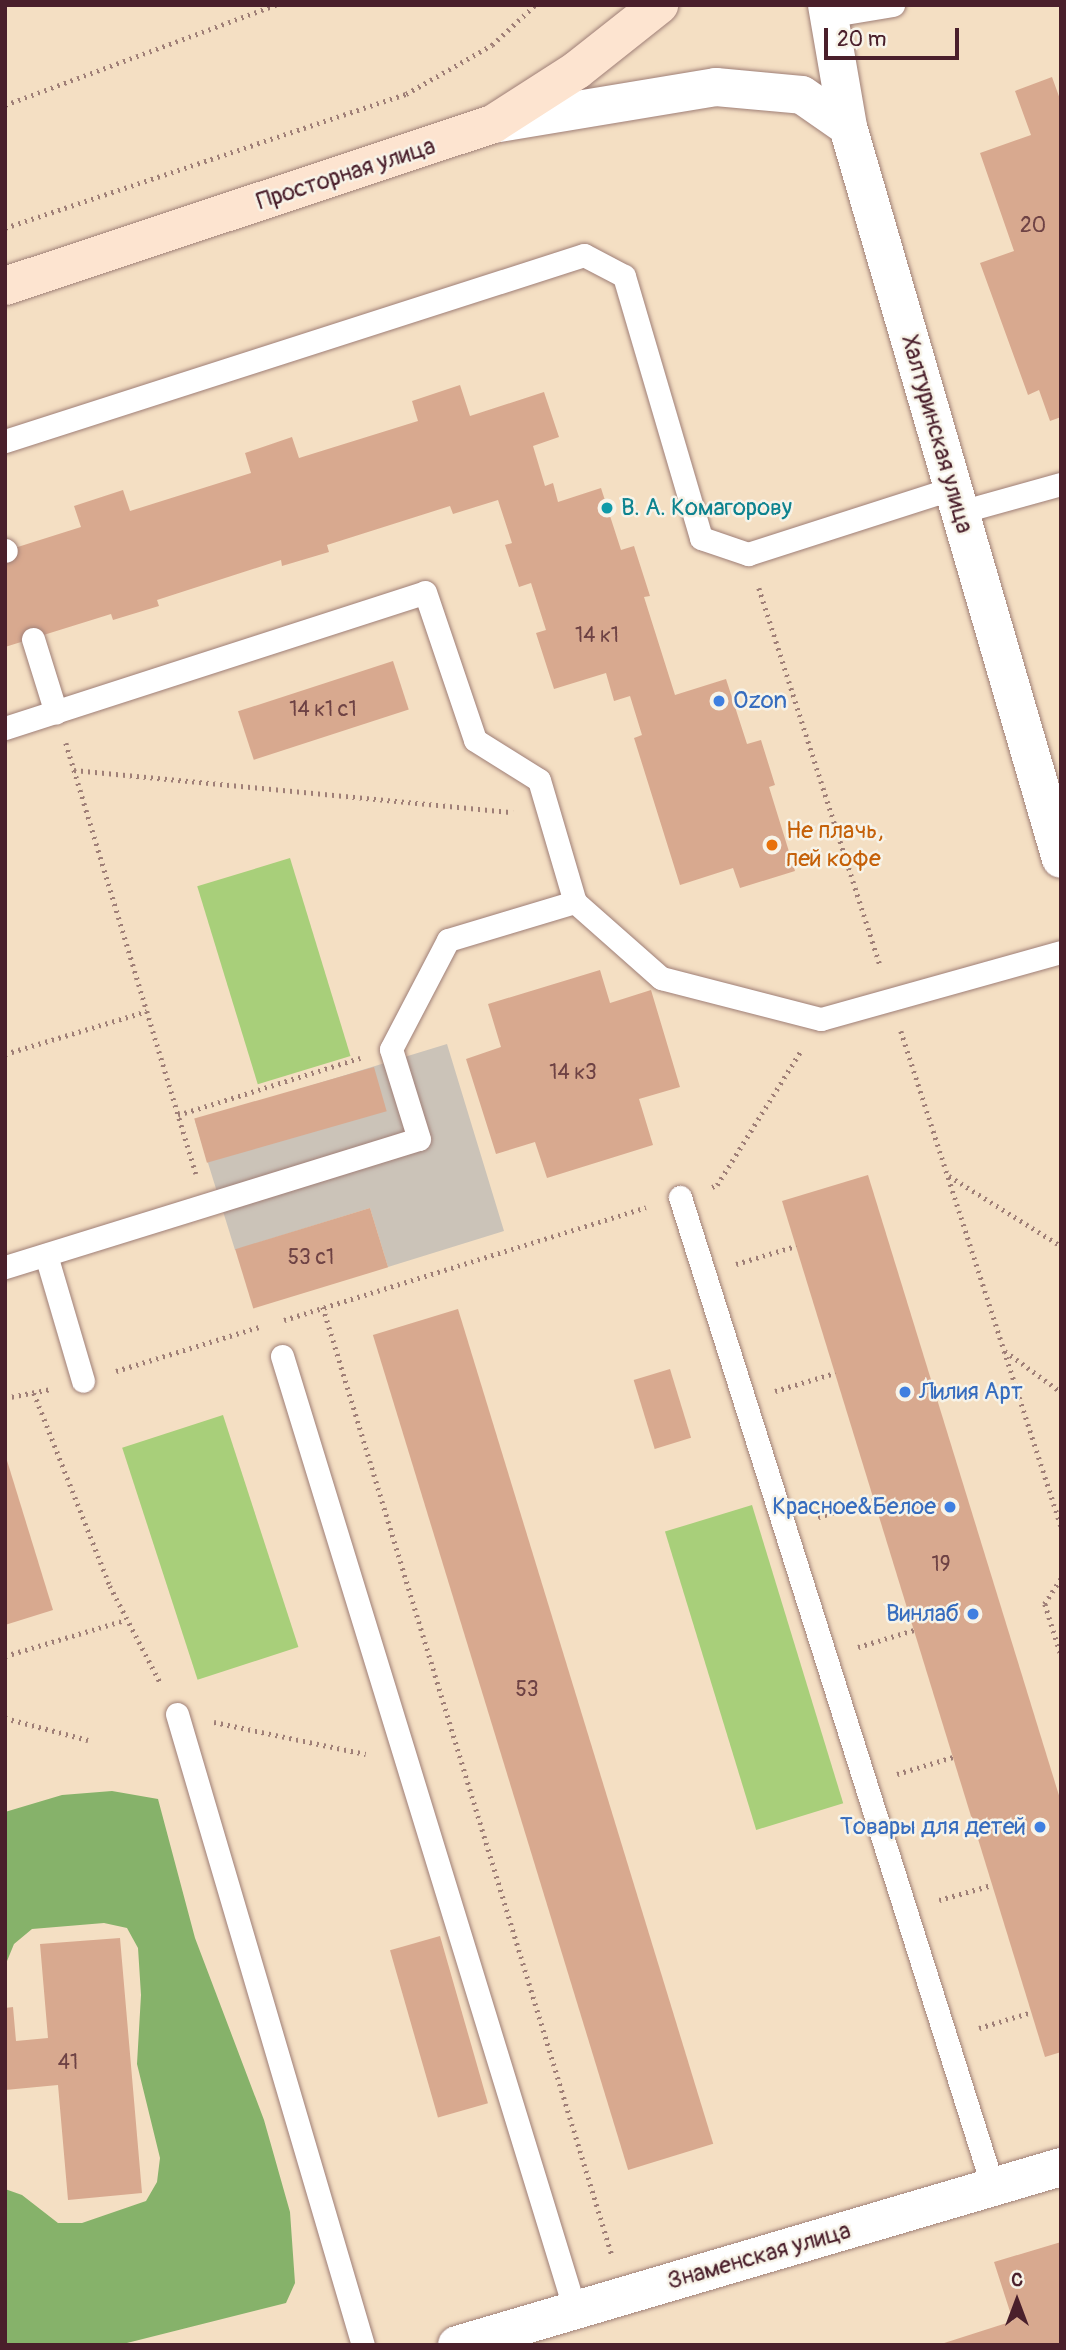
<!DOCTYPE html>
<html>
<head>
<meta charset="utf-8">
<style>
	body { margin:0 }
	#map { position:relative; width:1066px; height:2350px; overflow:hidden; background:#f4dfc3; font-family:Pangolin,sans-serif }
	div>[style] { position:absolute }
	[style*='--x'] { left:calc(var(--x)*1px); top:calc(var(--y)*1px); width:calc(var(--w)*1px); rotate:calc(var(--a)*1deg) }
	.industrial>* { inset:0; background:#cbc3b8 }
	.green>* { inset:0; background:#a8cf7a; transform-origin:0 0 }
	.forest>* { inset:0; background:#86b26a }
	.building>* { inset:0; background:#d8a98f; transform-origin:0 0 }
	.path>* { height:4.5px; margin-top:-2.25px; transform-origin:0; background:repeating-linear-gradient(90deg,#9f7f77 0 2px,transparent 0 7px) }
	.roads { filter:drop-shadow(0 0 2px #9f7f77) drop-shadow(0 0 2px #9f7f77) }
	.service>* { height:23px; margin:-11.5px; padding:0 11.5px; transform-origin:11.5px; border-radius:11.5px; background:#fff }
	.minor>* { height:38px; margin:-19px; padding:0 19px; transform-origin:19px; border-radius:19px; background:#fff }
	.tertiary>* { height:38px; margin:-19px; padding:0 19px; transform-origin:19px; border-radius:19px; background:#fff }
	.secondary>* { height:38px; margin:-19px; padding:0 19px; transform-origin:19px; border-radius:19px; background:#fde4d0 }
	.dots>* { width:19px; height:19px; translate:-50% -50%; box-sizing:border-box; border:4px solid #f7f3e8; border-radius:50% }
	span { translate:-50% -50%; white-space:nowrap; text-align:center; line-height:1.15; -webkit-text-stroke:5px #f7f3e8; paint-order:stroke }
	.number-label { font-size:21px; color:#6e4244 }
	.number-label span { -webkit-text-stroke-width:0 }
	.street-label { font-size:24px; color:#4a1f2b }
	.culture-label { font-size:24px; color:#0d838f }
	.left { translate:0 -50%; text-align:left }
	.shop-label { font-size:24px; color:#366cbe }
	.right { translate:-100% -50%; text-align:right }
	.food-label { font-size:24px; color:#c56008 }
	.frame { position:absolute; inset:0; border:7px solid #4a1f2b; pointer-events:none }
	.north { position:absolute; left:982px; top:2266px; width:70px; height:70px; -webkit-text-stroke:5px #f7f3e8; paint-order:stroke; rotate:0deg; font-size:19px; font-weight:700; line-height:28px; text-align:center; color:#4a1f2b }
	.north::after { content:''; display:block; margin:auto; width:24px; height:32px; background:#4a1f2b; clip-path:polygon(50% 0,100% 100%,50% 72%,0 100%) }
	.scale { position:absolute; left:824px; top:28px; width:135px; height:32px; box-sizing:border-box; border:4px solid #4a1f2b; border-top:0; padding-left:9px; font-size:21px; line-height:24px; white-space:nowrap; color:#4a1f2b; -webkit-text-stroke:5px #f7f3e8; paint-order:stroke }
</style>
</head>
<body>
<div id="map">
	<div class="industrial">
		<i style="clip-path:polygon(447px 1044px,504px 1231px,388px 1267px,370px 1208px,235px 1250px,195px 1121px)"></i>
	</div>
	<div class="green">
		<i style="left:290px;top:858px;width:207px;height:97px;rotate:73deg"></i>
		<i style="left:223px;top:1415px;width:244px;height:106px;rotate:72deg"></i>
		<i style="left:752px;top:1505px;width:312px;height:91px;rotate:73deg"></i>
	</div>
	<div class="forest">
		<i style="clip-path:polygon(112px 1791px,158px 1799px,195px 1938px,264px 2120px,290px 2212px,295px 2283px,286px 2303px,119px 2345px,5px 2345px,5px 2189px,22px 2195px,58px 2223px,82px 2223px,146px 2201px,157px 2182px,160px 2158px,137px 2064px,141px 1995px,138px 1948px,127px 1928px,104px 1923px,32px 1929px,14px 1944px,5px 1966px,5px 1812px,62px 1795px)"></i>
	</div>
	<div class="building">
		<i style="clip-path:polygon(1052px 77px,1061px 102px,1061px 417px,1050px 421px,1039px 390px,1028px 395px,980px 263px,1014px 251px,980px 153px,1031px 135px,1015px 91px)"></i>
		<i style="clip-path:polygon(460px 385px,470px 416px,544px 392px,559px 437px,533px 446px,545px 486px,553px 483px,558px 502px,601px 488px,621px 550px,634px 546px,650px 596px,644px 597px,675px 695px,726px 679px,747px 744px,761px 740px,775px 785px,769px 787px,795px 871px,740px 888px,733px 868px,680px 885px,634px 738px,642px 735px,630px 696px,614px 701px,606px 673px,554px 689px,536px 633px,546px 630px,531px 583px,519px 587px,505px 545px,512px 543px,498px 500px,453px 514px,450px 506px,327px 545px,329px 552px,282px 566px,281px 560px,157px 600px,159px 606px,113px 620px,111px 614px,5px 647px,5px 551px,81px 527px,74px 506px,123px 490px,130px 511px,251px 473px,245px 453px,292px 437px,299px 458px,418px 421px,412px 401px)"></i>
		<i style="left:393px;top:661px;width:51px;height:163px;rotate:72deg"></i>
		<i style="clip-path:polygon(600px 970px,610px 1003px,651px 990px,680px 1087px,639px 1099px,653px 1145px,547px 1178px,535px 1142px,496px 1154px,466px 1059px,501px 1047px,488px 1004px)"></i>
		<i style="left:374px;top:1067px;width:46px;height:187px;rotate:74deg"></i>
		<i style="clip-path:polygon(868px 1175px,1061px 1802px,1061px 2052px,1045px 2057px,782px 1201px)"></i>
		<i style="left:370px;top:1208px;width:62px;height:141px;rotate:73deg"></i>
		<i style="left:458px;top:1309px;width:873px;height:89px;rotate:73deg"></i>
		<i style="left:670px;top:1369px;width:72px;height:38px;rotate:73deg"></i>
		<i style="clip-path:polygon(5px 1454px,53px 1610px,5px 1625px)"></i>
		<i style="left:440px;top:1936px;width:174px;height:52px;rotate:74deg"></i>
		<i style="clip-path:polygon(120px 1938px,142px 2193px,68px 2200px,58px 2085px,5px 2090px,5px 2008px,13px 2007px,16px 2041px,48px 2038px,40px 1944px)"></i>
		<i style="clip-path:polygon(1061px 2242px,1061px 2345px,938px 2345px,1013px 2321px,994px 2262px)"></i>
	</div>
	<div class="path">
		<i style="--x:5;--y:105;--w:289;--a:-20.3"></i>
		<i style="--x:5;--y:228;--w:423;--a:-18.5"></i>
		<i style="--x:406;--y:94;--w:99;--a:-29.7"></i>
		<i style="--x:492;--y:45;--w:59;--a:-42.9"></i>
		<i style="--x:759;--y:588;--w:397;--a:72.2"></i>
		<i style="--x:66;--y:743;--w:450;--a:73.2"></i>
		<i style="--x:74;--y:770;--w:441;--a:5.5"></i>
		<i style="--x:901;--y:1031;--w:520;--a:72.09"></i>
		<i style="--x:5;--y:1054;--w:148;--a:-16.8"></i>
		<i style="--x:178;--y:1115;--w:191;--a:-17.4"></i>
		<i style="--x:949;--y:1176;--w:132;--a:32"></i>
		<i style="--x:712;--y:1187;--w:5;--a:-22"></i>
		<i style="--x:717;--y:1185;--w:160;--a:-58"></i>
		<i style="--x:736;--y:1264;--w:63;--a:-16.7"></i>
		<i style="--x:323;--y:1307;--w:991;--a:73.05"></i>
		<i style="--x:284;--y:1320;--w:379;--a:-17.3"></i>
		<i style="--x:1005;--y:1351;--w:69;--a:36.2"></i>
		<i style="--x:116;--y:1371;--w:153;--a:-17.1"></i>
		<i style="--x:775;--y:1391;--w:63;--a:-16.7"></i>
		<i style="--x:34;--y:1393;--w:207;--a:68.5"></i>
		<i style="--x:110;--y:1586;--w:110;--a:62.5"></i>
		<i style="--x:5;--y:1398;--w:47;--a:-11.1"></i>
		<i style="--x:818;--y:1517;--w:59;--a:-16.9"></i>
		<i style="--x:1061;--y:1579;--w:30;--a:123"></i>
		<i style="--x:1045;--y:1604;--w:53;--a:72.6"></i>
		<i style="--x:858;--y:1647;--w:59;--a:-16.9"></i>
		<i style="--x:5;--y:1656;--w:125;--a:-16.7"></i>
		<i style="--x:5;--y:1718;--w:86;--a:14.8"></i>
		<i style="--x:214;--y:1722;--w:155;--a:11.9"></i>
		<i style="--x:897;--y:1774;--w:59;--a:-16.9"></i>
		<i style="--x:939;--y:1900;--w:55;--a:-15.8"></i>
		<i style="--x:979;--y:2028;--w:55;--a:-16.8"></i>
	</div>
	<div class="roads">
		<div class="service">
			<i style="--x:827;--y:16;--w:67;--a:-9.5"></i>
			<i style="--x:5;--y:441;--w:608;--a:-17.81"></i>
			<i style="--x:584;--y:255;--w:45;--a:27.7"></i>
			<i style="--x:624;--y:276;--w:273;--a:73.6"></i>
			<i style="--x:701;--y:538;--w:50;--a:18.8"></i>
			<i style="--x:748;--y:554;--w:215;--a:-17.8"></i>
			<i style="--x:960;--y:512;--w:105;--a:-15.5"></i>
			<i style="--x:5;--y:550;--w:1;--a:45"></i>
			<i style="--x:33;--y:639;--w:77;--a:72.7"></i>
			<i style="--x:5;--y:728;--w:441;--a:-17.9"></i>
			<i style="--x:425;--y:592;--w:156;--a:71.3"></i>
			<i style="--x:475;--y:740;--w:75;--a:32"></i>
			<i style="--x:539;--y:780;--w:127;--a:73.6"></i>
			<i style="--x:680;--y:1197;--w:1038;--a:72.46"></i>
			<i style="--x:46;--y:1255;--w:131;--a:73.6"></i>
			<i style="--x:5;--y:1267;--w:433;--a:-17.2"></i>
			<i style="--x:419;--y:1139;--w:94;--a:-107.3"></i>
			<i style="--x:391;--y:1049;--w:123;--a:-62.4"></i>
			<i style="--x:448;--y:940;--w:133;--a:-16.7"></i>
			<i style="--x:575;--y:902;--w:115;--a:41.5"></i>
			<i style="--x:661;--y:978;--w:165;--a:14.4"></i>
			<i style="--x:821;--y:1019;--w:249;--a:-15.6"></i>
			<i style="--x:282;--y:1356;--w:998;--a:72.93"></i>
			<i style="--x:177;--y:1714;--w:658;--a:73.58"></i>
		</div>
		<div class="minor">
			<i style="--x:457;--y:2345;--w:630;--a:-16.42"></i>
		</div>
		<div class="tertiary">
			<i style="--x:827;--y:5;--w:124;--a:80.2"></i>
			<i style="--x:848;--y:127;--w:762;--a:73.78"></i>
			<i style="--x:493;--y:124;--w:226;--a:-9.4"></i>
			<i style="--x:716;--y:87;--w:86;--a:5.3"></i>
			<i style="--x:802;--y:95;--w:56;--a:34.8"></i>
		</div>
		<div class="secondary">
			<i style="--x:5;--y:286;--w:514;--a:-18.36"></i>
			<i style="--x:493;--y:124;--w:100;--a:-32.7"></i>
			<i style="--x:577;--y:70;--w:105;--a:-38.4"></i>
		</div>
	</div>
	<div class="dots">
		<i style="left:607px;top:508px;background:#0f9aa8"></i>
		<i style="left:719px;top:701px;background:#3f7fe0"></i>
		<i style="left:772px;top:845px;background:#e8710a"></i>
		<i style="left:905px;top:1392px;background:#3f7fe0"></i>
		<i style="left:950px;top:1507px;background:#3f7fe0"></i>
		<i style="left:973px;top:1614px;background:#3f7fe0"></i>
		<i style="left:1040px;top:1827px;background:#3f7fe0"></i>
	</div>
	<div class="number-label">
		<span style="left:1033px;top:226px">20</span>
		<span style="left:597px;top:636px">14 к1</span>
		<span style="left:323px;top:710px">14 к1 с1</span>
		<span style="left:573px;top:1073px">14 к3</span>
		<span style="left:311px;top:1258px">53 с1</span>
		<span style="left:941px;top:1565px">19</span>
		<span style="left:527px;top:1690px">53</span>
		<span style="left:68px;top:2063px">41</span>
	</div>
	<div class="street-label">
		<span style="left:346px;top:174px;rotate:-18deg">Просторная улица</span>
		<span style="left:937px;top:434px;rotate:74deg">Халтуринская улица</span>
		<span style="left:759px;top:2256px;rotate:-16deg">Знаменская улица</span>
	</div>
	<div class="culture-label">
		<span class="left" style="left:621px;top:508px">В. А. Комагорову</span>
	</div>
	<div class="shop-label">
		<span class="left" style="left:733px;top:701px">Ozon</span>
		<span class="left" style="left:919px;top:1392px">Лилия Арт</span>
		<span class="right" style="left:936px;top:1507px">Красное&amp;Белое</span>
		<span class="right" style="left:959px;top:1614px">Винлаб</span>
		<span class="right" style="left:1026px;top:1827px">Товары для детей</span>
	</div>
	<div class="food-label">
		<span class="left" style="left:786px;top:845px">Не плачь,<br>пей кофе</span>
	</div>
	<div class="frame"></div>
	<div class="north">С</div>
	<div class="scale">20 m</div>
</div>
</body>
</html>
